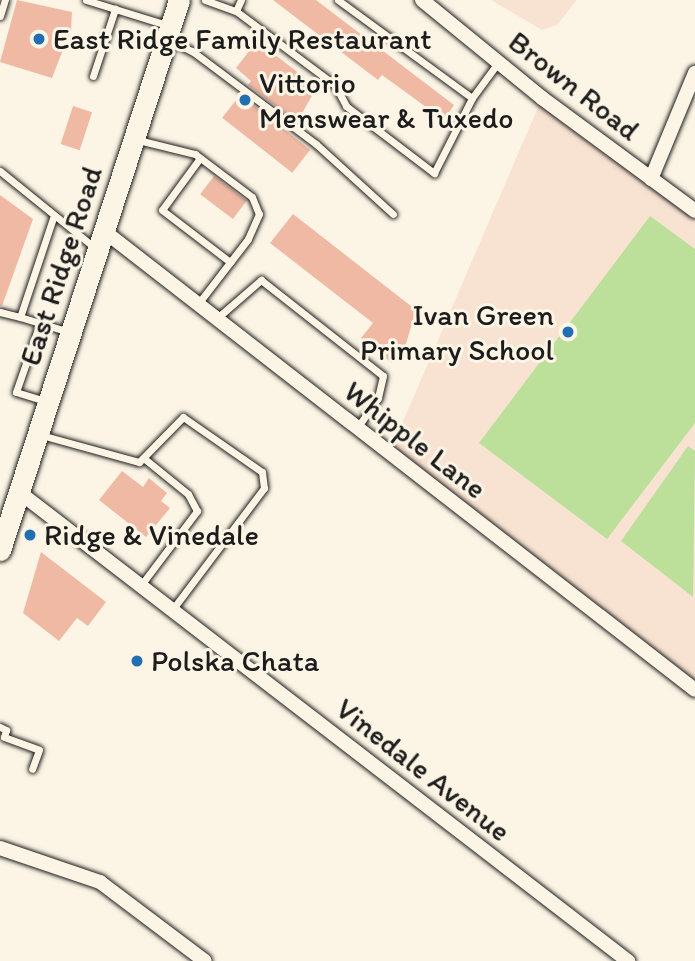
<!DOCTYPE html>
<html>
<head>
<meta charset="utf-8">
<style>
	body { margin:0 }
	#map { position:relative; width:695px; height:961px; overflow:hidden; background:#fcf5e5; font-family:Itim,sans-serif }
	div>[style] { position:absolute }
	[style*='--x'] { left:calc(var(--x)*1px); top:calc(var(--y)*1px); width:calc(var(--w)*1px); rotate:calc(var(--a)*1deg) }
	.built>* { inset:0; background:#f8e3d2 }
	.green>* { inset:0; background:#bce09a }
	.building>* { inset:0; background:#f0b9a4; transform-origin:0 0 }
	.roads { filter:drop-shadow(0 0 2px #1c1c1c) drop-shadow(0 0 2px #1c1c1c) }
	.service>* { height:7px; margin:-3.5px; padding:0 3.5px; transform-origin:3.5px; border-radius:3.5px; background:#fcf5e5 }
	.minor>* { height:14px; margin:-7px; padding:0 7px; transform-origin:7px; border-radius:7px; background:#fcf5e5 }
	.secondary>* { height:21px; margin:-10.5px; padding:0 10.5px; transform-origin:10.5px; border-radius:10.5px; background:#fcf5e5 }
	.dots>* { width:19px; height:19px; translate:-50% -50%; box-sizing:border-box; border:4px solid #fcf5e5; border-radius:50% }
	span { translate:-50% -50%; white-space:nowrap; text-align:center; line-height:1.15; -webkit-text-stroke:6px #fcf5e5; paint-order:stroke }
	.poi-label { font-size:30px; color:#1c1c1c }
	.left { translate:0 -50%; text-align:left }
	.right { translate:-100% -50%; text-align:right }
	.street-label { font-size:30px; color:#1c1c1c }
</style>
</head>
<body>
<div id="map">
	<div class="built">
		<i style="clip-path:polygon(491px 0,577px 0,557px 25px,542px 30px)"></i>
		<i style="clip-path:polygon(542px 98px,695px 210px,695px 691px,389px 454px)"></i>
	</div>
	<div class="green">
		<i style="clip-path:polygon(650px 216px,695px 249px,695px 423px,607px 539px,479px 443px)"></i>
		<i style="clip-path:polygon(688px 446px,695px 451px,693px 597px,621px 541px)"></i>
	</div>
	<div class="building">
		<i style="clip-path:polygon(17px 0,72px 12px,71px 29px,52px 78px,0 62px)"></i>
		<i style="clip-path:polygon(273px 0,316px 0,454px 105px,444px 120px,382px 75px,378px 80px)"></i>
		<i style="clip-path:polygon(257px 41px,317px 87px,297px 122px,248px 85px,251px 81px,236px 68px)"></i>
		<i style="left:240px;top:95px;width:89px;height:29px;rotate:38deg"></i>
		<i style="left:73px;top:106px;width:20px;height:40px;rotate:18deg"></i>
		<i style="left:214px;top:176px;width:41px;height:23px;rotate:37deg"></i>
		<i style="clip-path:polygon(0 195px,33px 219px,2px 306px,0 306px)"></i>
		<i style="clip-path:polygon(293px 214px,416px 310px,405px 347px,392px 363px,361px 338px,373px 323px,270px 243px)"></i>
		<i style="clip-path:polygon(122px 471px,143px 487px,149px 478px,167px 493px,161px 501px,170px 508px,146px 537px,99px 500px)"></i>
		<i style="clip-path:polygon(41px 552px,106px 602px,88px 626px,77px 618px,59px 641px,23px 613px)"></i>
	</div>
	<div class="roads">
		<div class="service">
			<i style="--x:86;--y:0;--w:85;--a:17.2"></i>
			<i style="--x:205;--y:0;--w:33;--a:20"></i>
			<i style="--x:236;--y:11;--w:124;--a:36.8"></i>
			<i style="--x:335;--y:85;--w:24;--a:62"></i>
			<i style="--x:346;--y:106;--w:111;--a:37.3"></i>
			<i style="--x:434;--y:173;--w:84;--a:-63.1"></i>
			<i style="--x:472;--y:98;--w:47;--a:-53.6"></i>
			<i style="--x:338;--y:0;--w:166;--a:36.2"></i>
			<i style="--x:236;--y:11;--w:12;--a:-66"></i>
			<i style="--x:0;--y:16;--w:17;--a:-73"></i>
			<i style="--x:167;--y:39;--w:28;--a:26"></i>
			<i style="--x:192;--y:51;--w:155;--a:36.9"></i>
			<i style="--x:316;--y:144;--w:104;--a:42.3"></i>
			<i style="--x:93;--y:76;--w:71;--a:-71.8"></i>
			<i style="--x:138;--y:140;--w:59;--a:13.8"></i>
			<i style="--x:195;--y:154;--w:71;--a:37"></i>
			<i style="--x:252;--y:197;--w:18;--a:68"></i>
			<i style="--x:259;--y:214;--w:27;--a:114"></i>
			<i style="--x:248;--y:239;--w:82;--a:127.6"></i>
			<i style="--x:200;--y:158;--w:64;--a:126.2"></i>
			<i style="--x:162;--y:210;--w:86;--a:37.4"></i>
			<i style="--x:0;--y:171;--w:121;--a:39"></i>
			<i style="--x:53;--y:218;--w:104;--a:108.4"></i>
			<i style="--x:20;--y:317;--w:51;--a:17"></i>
			<i style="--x:0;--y:312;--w:21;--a:14"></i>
			<i style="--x:216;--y:319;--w:60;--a:-40.9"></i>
			<i style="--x:261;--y:280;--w:155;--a:38.2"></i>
			<i style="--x:383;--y:376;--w:23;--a:103"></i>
			<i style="--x:378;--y:398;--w:37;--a:125"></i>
			<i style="--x:40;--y:323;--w:73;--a:109.2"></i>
			<i style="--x:16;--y:392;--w:31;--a:17"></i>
			<i style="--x:41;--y:435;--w:102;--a:15.4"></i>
			<i style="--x:139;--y:462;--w:63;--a:-45.6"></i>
			<i style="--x:183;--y:417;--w:96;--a:34.8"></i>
			<i style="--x:262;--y:472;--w:16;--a:83"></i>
			<i style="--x:264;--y:488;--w:153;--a:127"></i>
			<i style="--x:141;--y:585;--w:93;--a:-52.9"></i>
			<i style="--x:197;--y:511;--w:19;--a:-118"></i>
			<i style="--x:188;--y:494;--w:54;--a:-141"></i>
			<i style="--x:0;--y:727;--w:7;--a:27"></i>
			<i style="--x:6;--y:730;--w:7;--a:106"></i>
			<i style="--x:4;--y:737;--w:37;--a:20"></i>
			<i style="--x:39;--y:750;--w:20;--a:110"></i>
		</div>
		<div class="minor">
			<i style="--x:422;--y:0;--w:155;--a:39.2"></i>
			<i style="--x:542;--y:98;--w:190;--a:36.4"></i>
			<i style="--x:651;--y:179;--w:115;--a:-67.5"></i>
			<i style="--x:104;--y:231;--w:748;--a:37.83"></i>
			<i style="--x:19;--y:492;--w:769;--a:37.6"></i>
			<i style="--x:0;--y:848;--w:106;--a:18.8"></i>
			<i style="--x:100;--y:882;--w:131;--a:37"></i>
		</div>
		<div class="secondary">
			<i style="--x:0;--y:550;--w:578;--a:-71.97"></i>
		</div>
	</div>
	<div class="dots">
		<i style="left:39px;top:39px;background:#1f6fb2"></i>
		<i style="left:245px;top:100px;background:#1f6fb2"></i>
		<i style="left:568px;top:332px;background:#1f6fb2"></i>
		<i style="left:30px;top:535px;background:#1f6fb2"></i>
		<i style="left:137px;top:661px;background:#1f6fb2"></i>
	</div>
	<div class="poi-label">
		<span class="left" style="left:53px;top:39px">East Ridge Family Restaurant</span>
		<span class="left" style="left:259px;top:100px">Vittorio<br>Menswear &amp; Tuxedo</span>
		<span class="right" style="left:554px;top:332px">Ivan Green<br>Primary School</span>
		<span class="left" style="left:44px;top:535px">Ridge &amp; Vinedale</span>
		<span class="left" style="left:151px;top:661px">Polska Chata</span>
	</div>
	<div class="street-label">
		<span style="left:574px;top:86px;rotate:38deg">Brown Road</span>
		<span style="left:61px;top:266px;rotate:-72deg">East Ridge Road</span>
		<span style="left:415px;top:440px;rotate:38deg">Whipple Lane</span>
		<span style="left:423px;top:770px;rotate:38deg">Vinedale Avenue</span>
	</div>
</div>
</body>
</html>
